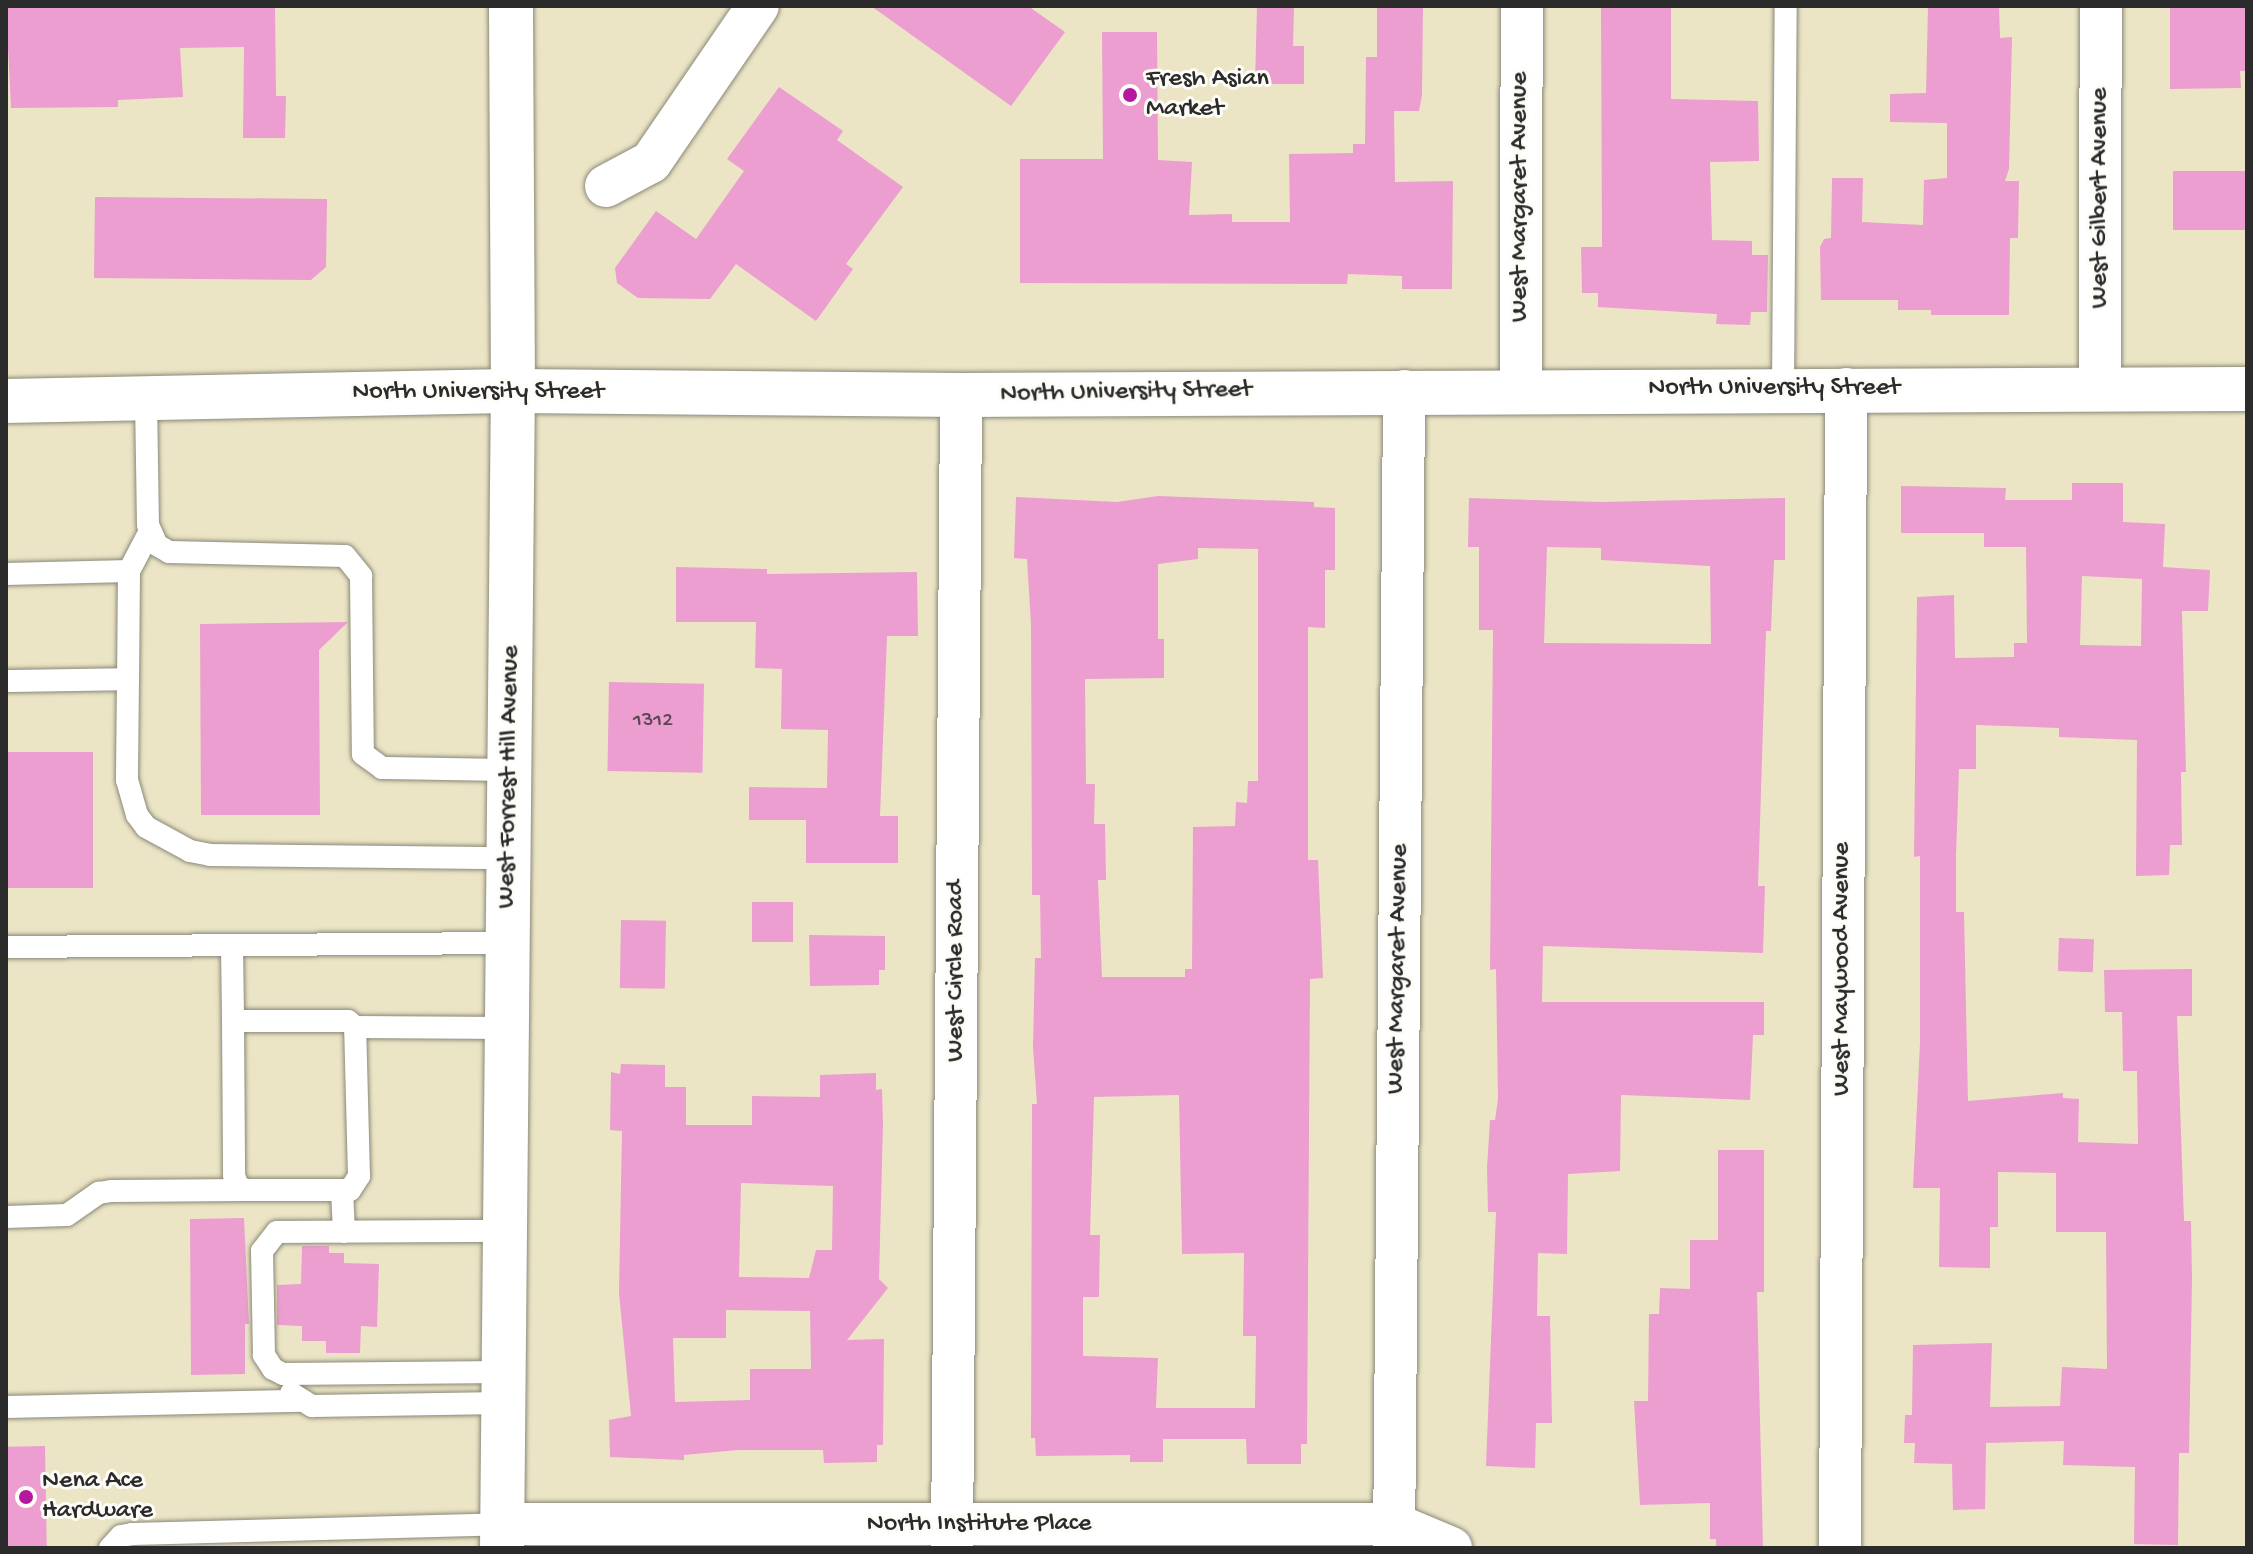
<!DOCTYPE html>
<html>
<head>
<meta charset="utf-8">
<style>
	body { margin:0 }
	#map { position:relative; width:2253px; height:1554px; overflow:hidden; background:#ebe5c6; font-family:"Gochi Hand",sans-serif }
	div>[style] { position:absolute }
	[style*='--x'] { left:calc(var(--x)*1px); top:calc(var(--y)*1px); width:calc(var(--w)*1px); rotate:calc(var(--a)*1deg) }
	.building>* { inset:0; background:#eb9ecf; transform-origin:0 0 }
	.roads { filter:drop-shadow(0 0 2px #8b8878) drop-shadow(0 0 2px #8b8878) }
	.lane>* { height:22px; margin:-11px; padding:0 11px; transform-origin:11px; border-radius:11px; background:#fff }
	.street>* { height:42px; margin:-21px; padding:0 21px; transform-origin:21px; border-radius:21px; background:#fff }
	.secondary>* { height:44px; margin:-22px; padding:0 22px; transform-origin:22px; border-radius:22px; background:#fff }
	.dots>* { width:22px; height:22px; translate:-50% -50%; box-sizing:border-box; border:4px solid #fdfcf7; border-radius:50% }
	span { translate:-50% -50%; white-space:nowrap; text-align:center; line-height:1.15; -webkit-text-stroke:6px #fdfcf7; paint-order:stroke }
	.number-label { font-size:22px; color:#5b4854 }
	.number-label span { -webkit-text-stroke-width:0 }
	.poi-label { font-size:26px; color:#2b2b2b }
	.left { translate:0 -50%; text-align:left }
	.street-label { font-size:26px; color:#2b2b2b }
	.frame { position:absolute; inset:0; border:8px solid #2b2b2b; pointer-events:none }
</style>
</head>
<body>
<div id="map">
	<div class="building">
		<i style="clip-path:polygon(6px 6px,275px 6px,276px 96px,286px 96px,285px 138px,243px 138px,244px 47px,180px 48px,183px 97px,118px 100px,118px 107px,11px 108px)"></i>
		<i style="clip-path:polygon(871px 6px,1028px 6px,1065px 32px,1011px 106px)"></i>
		<i style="clip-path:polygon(1257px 6px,1294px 6px,1293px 46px,1304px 46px,1304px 84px,1255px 84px)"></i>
		<i style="clip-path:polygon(1377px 6px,1423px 6px,1422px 95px,1419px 111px,1394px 111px,1395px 182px,1453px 181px,1452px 289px,1402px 289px,1402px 276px,1348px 274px,1347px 284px,1020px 283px,1020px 159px,1103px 159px,1102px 32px,1157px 32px,1158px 160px,1192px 162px,1189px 215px,1232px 214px,1232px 222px,1290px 222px,1289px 154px,1353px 153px,1353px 144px,1365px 144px,1366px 57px,1377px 57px)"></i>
		<i style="clip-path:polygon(1601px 6px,1671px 6px,1671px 99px,1758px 101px,1759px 161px,1710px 162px,1712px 240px,1752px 241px,1752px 255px,1768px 255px,1767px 312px,1751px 312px,1750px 325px,1716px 324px,1717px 314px,1598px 307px,1598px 293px,1582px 293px,1581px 247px,1602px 247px)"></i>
		<i style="clip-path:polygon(1928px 6px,1999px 6px,2000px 38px,2012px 37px,2009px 169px,2005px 181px,2019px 181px,2018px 238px,2010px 238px,2009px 315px,1931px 315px,1931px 310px,1898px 310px,1898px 300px,1821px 300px,1820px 247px,1824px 239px,1831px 238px,1832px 178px,1863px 178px,1862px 222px,1923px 225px,1924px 180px,1947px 178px,1947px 123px,1890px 122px,1890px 94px,1926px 93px)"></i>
		<i style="clip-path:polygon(2170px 6px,2247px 6px,2247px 71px,2240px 71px,2241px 88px,2170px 89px)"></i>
		<i style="clip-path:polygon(779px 87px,843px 131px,837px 140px,903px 187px,846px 264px,853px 269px,816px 321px,736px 264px,710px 299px,638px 298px,617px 283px,615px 268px,656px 211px,696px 239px,744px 171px,727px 159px)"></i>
		<i style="left:2247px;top:171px;width:59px;height:74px;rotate:90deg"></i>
		<i style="clip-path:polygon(95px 197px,327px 199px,326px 267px,311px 280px,94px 278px)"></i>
		<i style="clip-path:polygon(evenodd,2072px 483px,2123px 483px,2123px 522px,2165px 524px,2163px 567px,2210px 570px,2208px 611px,2182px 611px,2186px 772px,2181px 772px,2182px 845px,2170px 845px,2169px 875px,2136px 876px,2137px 740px,2059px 737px,2059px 728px,1976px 725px,1976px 769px,1959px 769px,1956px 856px,1956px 912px,1964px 912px,1968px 1101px,2063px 1093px,2063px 1098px,2079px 1099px,2078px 1142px,2138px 1144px,2137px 1071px,2123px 1071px,2122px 1012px,2105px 1012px,2104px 970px,2192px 969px,2192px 1016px,2177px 1016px,2184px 1221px,2191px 1221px,2192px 1279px,2189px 1453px,2179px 1453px,2178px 1545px,2134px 1544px,2135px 1467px,2063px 1465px,2064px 1441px,1986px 1443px,1985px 1509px,1953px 1510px,1952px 1464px,1914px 1463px,1915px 1443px,1904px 1443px,1905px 1415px,1912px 1415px,1913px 1345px,1992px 1343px,1990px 1407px,2060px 1406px,2062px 1367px,2107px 1369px,2106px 1232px,2056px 1232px,2056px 1173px,1998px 1172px,1998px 1227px,1990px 1227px,1990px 1268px,1939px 1267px,1940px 1188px,1913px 1188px,1920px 1043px,1920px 856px,1914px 857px,1917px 597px,1954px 595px,1955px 658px,2014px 657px,2014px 643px,2027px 643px,2026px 547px,1984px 547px,1984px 533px,1901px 533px,1901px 486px,2006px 488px,2005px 500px,2072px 500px,2072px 483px,2082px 576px,2142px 579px,2141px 646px,2080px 645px,2082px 576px)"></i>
		<i style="clip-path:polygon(evenodd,1158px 496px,1314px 502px,1314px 507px,1335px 508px,1335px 570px,1325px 570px,1325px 628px,1308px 627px,1308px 860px,1318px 860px,1323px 978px,1310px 979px,1307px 1444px,1301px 1444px,1301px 1464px,1247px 1464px,1246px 1439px,1163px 1439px,1163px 1462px,1130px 1462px,1130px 1455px,1036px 1456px,1035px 1438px,1031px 1438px,1032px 1104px,1037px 1104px,1033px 1047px,1035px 958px,1041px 958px,1040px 895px,1032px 895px,1031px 624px,1027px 559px,1014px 558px,1016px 497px,1117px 502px,1158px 496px,1198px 548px,1258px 549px,1258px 781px,1248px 781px,1247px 803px,1236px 802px,1235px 826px,1193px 827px,1192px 969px,1185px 969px,1185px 977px,1102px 977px,1098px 880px,1106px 880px,1105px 824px,1094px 824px,1095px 784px,1086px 784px,1085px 679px,1164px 678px,1164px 639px,1158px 639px,1158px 564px,1198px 559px,1198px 548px,1158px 496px,1179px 1095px,1182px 1254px,1244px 1253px,1243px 1336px,1256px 1336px,1255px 1408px,1156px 1408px,1158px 1358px,1083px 1356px,1083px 1297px,1099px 1297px,1100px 1235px,1090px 1235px,1094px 1097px,1179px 1095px)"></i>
		<i style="clip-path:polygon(evenodd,1469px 498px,1601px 502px,1785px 498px,1785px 560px,1774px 560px,1771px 631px,1766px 631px,1758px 886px,1765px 886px,1763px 953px,1543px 946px,1542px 1002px,1764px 1002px,1764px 1035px,1753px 1035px,1750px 1100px,1621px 1095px,1620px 1171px,1568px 1174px,1567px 1254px,1538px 1253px,1537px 1316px,1550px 1316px,1552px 1423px,1536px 1423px,1535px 1468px,1486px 1466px,1496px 1212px,1488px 1212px,1487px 1168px,1490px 1120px,1495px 1120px,1498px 1099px,1496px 969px,1490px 970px,1493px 630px,1479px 630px,1479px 547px,1468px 547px,1469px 498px,1547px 547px,1601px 548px,1601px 560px,1710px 566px,1711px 644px,1544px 643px,1547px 547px)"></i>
		<i style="clip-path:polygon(676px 567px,767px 569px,767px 574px,917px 572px,918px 636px,887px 636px,880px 816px,898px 816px,898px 863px,806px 863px,806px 820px,749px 820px,749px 787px,827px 788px,828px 730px,781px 729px,782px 669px,755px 668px,756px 622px,676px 622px)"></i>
		<i style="clip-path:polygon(348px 622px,319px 650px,320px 815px,201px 815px,200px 624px)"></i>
		<i style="left:609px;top:682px;width:95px;height:89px;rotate:1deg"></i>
		<i style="left:93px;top:752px;width:136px;height:87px;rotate:90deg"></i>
		<i style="left:752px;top:902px;width:41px;height:40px"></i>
		<i style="left:621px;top:920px;width:45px;height:68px;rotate:1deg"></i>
		<i style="clip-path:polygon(809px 935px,885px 936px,885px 970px,879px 970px,879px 985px,810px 986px)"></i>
		<i style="left:2059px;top:938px;width:35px;height:33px;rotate:2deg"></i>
		<i style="clip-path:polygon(evenodd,621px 1064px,665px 1065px,665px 1087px,686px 1087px,686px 1125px,752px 1125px,752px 1096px,820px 1097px,820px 1075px,876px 1073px,876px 1090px,882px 1089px,883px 1124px,879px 1279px,888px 1288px,847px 1340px,884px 1339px,883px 1445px,877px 1445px,877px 1462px,824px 1463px,823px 1450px,738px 1450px,684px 1455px,684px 1460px,610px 1457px,609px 1420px,631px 1416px,619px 1293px,622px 1131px,610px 1130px,611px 1072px,620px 1074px,621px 1064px,741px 1183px,833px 1186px,832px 1250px,816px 1250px,809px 1278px,739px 1277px,741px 1183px,621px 1064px,726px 1310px,810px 1311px,811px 1369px,750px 1369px,750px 1400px,675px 1402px,673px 1338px,726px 1338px,726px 1310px)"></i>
		<i style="clip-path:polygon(1718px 1150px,1764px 1150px,1764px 1292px,1757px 1292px,1763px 1548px,1716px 1548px,1716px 1539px,1710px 1539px,1710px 1503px,1640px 1505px,1634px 1401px,1648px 1401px,1649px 1314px,1659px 1314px,1660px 1288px,1690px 1289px,1690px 1240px,1718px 1240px)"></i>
		<i style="clip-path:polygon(244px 1218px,249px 1324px,245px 1324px,245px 1374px,191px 1375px,190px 1219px)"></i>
		<i style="clip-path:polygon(302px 1246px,329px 1246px,329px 1253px,344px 1253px,344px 1263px,379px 1264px,377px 1327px,361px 1326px,360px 1353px,326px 1353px,326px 1341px,302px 1341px,302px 1326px,277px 1325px,277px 1285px,301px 1284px)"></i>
		<i style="left:45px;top:1446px;width:102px;height:39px;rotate:89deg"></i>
	</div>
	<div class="roads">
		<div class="lane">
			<i style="--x:1783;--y:389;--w:383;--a:-89.6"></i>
			<i style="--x:146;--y:398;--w:127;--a:89.1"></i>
			<i style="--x:148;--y:525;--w:22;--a:66"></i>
			<i style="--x:157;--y:545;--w:14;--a:30"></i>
			<i style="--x:169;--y:552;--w:176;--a:1.3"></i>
			<i style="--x:345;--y:556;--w:26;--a:51"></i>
			<i style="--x:361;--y:576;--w:178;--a:89.4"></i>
			<i style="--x:363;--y:754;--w:24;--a:36"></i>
			<i style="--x:382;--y:768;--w:128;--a:0.9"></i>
			<i style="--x:149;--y:533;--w:43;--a:117.8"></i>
			<i style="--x:129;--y:571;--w:108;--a:90.5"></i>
			<i style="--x:128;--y:679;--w:101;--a:90.6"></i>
			<i style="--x:127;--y:780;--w:36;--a:74"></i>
			<i style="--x:137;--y:815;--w:15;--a:53"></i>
			<i style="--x:146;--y:827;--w:50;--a:28.6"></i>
			<i style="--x:190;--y:851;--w:20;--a:11"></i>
			<i style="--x:210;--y:855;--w:299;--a:0.6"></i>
			<i style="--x:6;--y:574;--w:123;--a:-1.4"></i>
			<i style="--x:6;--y:681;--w:122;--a:-0.9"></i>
			<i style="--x:232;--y:945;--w:76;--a:89.2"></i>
			<i style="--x:233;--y:1021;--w:154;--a:89.6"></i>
			<i style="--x:234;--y:1175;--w:10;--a:73"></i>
			<i style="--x:237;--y:1185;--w:9;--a:32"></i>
			<i style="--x:245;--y:1190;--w:105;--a:0"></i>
			<i style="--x:350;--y:1190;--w:17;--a:-57"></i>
			<i style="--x:359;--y:1176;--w:149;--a:-91.5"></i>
			<i style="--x:355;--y:1027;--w:9;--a:-139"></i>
			<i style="--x:348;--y:1021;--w:115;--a:180"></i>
			<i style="--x:6;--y:947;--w:502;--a:-0.46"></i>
			<i style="--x:355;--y:1027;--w:152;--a:0.4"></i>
			<i style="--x:342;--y:1190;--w:42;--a:87.3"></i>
			<i style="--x:6;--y:1217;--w:61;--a:-1.9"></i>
			<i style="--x:67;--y:1215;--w:39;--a:-35"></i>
			<i style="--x:99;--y:1193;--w:13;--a:-9"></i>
			<i style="--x:112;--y:1191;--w:133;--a:-0.4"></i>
			<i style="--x:503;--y:1372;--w:220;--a:179.5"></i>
			<i style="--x:283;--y:1374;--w:11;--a:-153"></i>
			<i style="--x:273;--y:1369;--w:17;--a:-123"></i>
			<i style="--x:264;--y:1355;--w:104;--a:-91.1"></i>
			<i style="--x:262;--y:1251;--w:24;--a:-52"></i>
			<i style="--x:277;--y:1232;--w:228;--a:-0.3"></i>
			<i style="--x:291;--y:1393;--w:25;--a:32"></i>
			<i style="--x:312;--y:1406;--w:191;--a:-0.9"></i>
			<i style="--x:6;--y:1407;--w:295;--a:-1.2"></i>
			<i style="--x:110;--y:1548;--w:16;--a:-47"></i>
			<i style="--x:121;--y:1536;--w:11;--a:-10"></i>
			<i style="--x:132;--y:1534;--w:370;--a:-1.5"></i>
		</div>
		<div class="street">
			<i style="--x:606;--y:186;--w:51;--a:-28.1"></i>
			<i style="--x:651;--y:162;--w:189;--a:-55.6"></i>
			<i style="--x:1521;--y:389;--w:383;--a:-89.9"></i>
			<i style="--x:2100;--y:390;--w:384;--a:-89.9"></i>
			<i style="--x:502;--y:1524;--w:892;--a:0"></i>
			<i style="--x:1394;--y:1524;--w:62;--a:22.8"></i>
			<i style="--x:952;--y:1548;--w:1153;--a:-89.55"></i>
			<i style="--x:1394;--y:1548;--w:1157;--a:-89.5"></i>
			<i style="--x:1840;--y:1548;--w:1159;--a:-89.7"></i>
		</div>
		<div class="secondary">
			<i style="--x:6;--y:401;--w:507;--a:-1.13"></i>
			<i style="--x:513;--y:391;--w:448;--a:0.5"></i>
			<i style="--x:961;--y:395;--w:1286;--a:-0.27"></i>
			<i style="--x:502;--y:1548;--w:1157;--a:-89.46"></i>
			<i style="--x:513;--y:391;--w:385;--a:-90.3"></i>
		</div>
	</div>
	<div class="dots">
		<i style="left:1130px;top:95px;background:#b5179e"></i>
		<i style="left:26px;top:1497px;background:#b5179e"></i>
	</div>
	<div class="number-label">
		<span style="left:653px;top:722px">1312</span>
	</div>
	<div class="poi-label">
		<span class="left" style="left:1146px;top:95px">Fresh Asian<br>Market</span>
		<span class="left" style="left:42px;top:1497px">Nena Ace<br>Hardware</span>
	</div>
	<div class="street-label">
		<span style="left:1521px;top:197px;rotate:-90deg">West Margaret Avenue</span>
		<span style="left:2101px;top:198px;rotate:-90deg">West Gilbert Avenue</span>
		<span style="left:1774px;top:389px">North University Street</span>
		<span style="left:478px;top:393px">North University Street</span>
		<span style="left:1126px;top:393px;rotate:-1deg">North University Street</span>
		<span style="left:510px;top:777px;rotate:-89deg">West Forrest Hill Avenue</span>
		<span style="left:1399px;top:969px;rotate:-89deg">West Margaret Avenue</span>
		<span style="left:1843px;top:969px;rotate:-90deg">West Maywood Avenue</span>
		<span style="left:957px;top:971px;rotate:-90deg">West Circle Road</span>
		<span style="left:979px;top:1525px">North Institute Place</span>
	</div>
	<div class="frame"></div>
</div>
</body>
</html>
